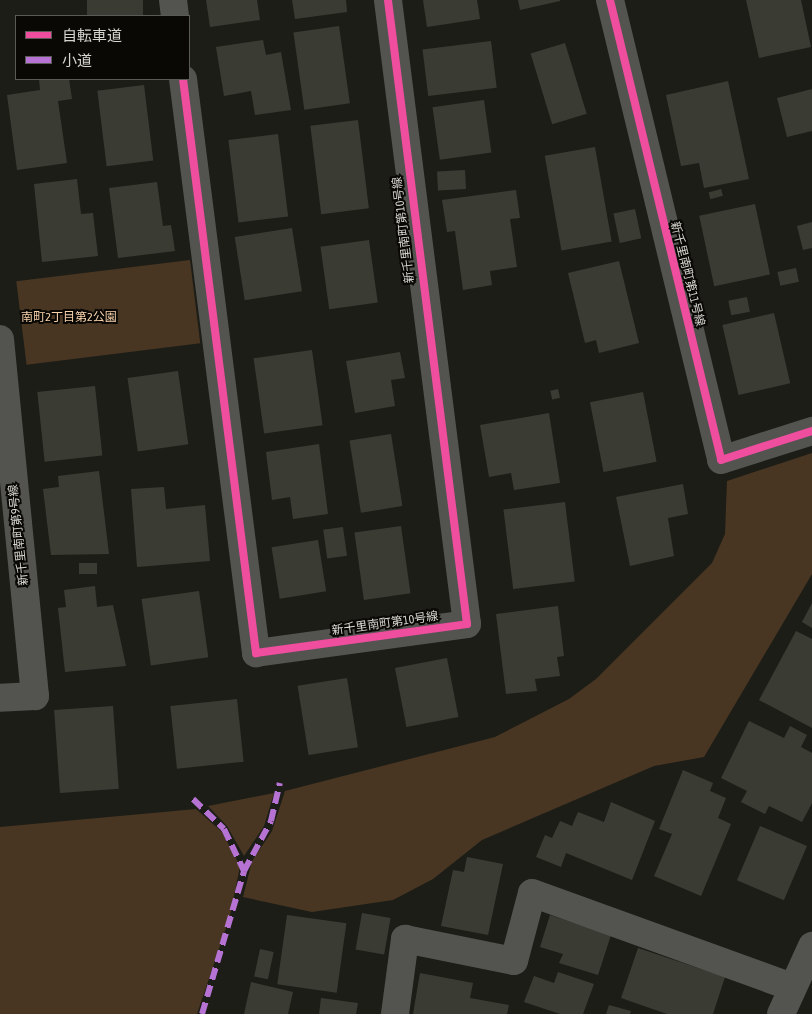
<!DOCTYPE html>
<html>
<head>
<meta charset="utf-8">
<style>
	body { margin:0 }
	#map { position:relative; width:812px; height:1014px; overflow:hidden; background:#1d1d17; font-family:"Asap Condensed","Noto Sans JP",sans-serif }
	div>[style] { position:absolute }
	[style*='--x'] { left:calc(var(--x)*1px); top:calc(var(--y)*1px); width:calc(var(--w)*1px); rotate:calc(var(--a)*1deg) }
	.green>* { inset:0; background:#483623; transform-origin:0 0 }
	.building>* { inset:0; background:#3a3c33; transform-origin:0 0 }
	.minor>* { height:28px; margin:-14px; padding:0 14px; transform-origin:14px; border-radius:14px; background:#535350 }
	.tertiary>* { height:28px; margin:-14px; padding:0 14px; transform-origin:14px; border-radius:14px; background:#535350 }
	.quiet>* { height:6px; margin-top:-3px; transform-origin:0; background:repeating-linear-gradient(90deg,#b673d3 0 12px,transparent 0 18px) }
	.cycleway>* { height:8px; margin:-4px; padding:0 4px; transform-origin:4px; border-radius:4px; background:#ef4d9e }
	span { translate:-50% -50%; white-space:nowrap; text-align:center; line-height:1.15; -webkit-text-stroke:4px #090805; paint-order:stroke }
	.street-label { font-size:12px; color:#d6d6cf }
	.park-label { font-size:12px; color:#fad3ad }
	.legend { position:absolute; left:15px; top:15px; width:175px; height:65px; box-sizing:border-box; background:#090805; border:1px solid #5b5a56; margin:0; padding:6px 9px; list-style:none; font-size:15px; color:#d6d6cf }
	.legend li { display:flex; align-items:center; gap:10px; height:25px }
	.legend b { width:25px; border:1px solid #5b5a56 }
</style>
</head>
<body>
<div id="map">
	<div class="green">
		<i style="left:190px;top:260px;width:84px;height:175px;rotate:83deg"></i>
		<i style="clip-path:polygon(812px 453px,812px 574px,704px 757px,654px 766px,482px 840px,433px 879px,393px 900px,312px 912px,243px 897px,252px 861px,272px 831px,285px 791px,495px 737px,569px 699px,596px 679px,712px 563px,725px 534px,727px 481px)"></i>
		<i style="clip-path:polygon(274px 793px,264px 826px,244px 856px,227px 826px,208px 806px)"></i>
		<i style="clip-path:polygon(196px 809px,222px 832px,240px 866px,230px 916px,197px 1014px,0 1014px,0 827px)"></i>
	</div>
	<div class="building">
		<i style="left:87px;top:0;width:56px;height:16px"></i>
		<i style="clip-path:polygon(206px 0,257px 0,260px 20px,210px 27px)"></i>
		<i style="clip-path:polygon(292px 0,346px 0,347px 12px,295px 19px)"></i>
		<i style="clip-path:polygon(423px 0,477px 0,480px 19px,427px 27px)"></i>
		<i style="clip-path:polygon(518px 0,560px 0,560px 1px,520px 10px)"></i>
		<i style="clip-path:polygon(746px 0,801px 0,811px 47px,759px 58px)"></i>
		<i style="left:339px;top:26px;width:78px;height:46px;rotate:82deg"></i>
		<i style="clip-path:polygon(263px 40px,266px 55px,281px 52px,291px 110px,255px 115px,251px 91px,224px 96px,216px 47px)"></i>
		<i style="left:491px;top:41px;width:47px;height:69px;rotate:83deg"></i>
		<i style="left:565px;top:43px;width:74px;height:36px;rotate:73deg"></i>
		<i style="clip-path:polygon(39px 79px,69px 79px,72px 99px,58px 101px,67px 163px,17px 170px,7px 95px,40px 90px)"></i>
		<i style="clip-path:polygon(728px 81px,749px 179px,704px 188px,699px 163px,681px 166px,666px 95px)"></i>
		<i style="left:144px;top:85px;width:76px;height:47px;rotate:83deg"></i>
		<i style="clip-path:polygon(812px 89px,812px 131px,787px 137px,777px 98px)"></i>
		<i style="left:484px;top:100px;width:53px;height:52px;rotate:82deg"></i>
		<i style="left:358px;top:120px;width:89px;height:48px;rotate:83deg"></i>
		<i style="left:278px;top:134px;width:83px;height:50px;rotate:83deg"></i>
		<i style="left:595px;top:147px;width:96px;height:51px;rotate:80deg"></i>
		<i style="left:465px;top:170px;width:19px;height:28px;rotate:87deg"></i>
		<i style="clip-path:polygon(77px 179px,81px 214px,93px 213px,98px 256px,42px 262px,34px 184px)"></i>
		<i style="clip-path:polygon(157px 182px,163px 226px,171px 225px,175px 251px,118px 258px,109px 188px)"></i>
		<i style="left:721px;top:189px;width:7px;height:13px;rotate:74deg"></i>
		<i style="clip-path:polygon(516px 190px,520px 218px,510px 219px,517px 267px,490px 271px,492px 285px,463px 290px,455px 231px,447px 232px,442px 200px)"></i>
		<i style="left:755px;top:204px;width:72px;height:57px;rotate:78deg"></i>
		<i style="left:635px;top:209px;width:30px;height:22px;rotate:78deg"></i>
		<i style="clip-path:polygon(812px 222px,812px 248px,803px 250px,797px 226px)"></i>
		<i style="left:292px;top:228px;width:64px;height:58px;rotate:81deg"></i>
		<i style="left:369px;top:240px;width:63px;height:49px;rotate:82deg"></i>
		<i style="clip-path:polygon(619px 261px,639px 343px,599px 353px,596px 340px,585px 343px,568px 273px)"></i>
		<i style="left:796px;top:268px;width:14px;height:19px;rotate:78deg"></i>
		<i style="left:747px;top:297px;width:15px;height:19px;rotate:79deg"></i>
		<i style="left:774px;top:313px;width:72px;height:53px;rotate:77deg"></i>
		<i style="left:312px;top:350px;width:76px;height:59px;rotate:82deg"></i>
		<i style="clip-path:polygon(400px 352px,405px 378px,391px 380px,395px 406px,355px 413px,346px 361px)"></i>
		<i style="left:178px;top:371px;width:74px;height:51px;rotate:82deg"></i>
		<i style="left:95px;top:386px;width:70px;height:58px;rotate:84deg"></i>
		<i style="left:558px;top:389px;width:9px;height:8px;rotate:77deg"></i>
		<i style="left:643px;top:392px;width:71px;height:54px;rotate:79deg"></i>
		<i style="clip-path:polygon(549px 413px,560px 483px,514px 490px,511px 473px,489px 477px,480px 425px)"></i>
		<i style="left:391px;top:434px;width:73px;height:42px;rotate:81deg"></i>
		<i style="clip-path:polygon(319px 444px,328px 514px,293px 519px,290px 497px,272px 500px,266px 452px)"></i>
		<i style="clip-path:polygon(99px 471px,109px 554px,51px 555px,43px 489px,59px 487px,58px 476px)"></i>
		<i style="clip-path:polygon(683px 484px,688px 514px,668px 518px,674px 556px,630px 566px,616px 497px)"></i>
		<i style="clip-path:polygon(164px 487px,166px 509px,205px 505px,210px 561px,137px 567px,131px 489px)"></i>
		<i style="left:565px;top:502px;width:80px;height:62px;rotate:83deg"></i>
		<i style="left:401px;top:526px;width:68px;height:47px;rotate:82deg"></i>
		<i style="left:343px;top:527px;width:29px;height:20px;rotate:82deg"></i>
		<i style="left:318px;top:540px;width:52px;height:47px;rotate:81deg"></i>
		<i style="left:97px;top:563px;width:11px;height:18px;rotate:90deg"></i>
		<i style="clip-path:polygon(95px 586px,97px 607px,113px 605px,126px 666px,65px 672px,58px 608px,66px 607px,64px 590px)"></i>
		<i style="left:199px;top:591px;width:67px;height:58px;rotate:82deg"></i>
		<i style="clip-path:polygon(812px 603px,812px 628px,802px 622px)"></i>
		<i style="clip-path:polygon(558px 606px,564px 656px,557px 657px,560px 676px,535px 679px,537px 691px,506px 694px,496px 614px)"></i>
		<i style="clip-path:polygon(796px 631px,812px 639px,812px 728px,759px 700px)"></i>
		<i style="left:447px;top:658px;width:60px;height:53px;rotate:79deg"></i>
		<i style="left:347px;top:678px;width:70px;height:50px;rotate:81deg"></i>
		<i style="left:237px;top:699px;width:63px;height:67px;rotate:84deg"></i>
		<i style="left:113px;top:706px;width:83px;height:59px;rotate:86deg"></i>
		<i style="clip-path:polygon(749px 721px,784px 738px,790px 726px,807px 735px,801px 747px,812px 753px,812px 803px,802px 822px,769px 806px,765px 814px,741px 802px,747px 791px,721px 778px)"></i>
		<i style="clip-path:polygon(683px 770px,713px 783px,710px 791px,726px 798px,718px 818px,731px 824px,701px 896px,654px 876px,672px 834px,659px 829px)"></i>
		<i style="clip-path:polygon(611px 802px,655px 821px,632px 880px,566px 853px,561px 867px,536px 857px,545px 835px,552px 838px,560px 821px,572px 826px,578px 812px,604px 822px)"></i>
		<i style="left:760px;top:826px;width:51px;height:59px;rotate:23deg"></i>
		<i style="clip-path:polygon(467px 857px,503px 864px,488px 935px,441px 926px,453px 870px,464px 872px)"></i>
		<i style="left:362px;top:913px;width:29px;height:37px;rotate:10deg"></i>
		<i style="left:287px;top:915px;width:60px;height:70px;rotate:8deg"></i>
		<i style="clip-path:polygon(550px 915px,611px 935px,598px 975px,559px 963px,563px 954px,540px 947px)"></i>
		<i style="clip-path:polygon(638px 948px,725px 977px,713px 1014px,667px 1014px,621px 998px)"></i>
		<i style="left:260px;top:949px;width:14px;height:28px;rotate:12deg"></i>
		<i style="clip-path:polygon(558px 972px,594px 984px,583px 1014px,560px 1014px,524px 1002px,534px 976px,554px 983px)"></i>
		<i style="clip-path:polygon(420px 973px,473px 983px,470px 998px,509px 1005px,507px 1014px,413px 1014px)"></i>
		<i style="clip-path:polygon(251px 982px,293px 992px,288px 1014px,244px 1014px)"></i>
		<i style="clip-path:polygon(321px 998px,358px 1003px,356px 1014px,319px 1014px)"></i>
		<i style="clip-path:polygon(609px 1005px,631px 1011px,630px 1014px,606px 1014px)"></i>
	</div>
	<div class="minor">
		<i style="--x:173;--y:0;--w:16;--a:83"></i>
		<i style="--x:610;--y:0;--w:473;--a:76.4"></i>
		<i style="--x:721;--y:460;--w:96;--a:-17.7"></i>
		<i style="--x:183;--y:79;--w:579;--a:82.75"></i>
		<i style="--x:256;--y:653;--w:213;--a:-7.8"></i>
		<i style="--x:467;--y:624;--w:629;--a:-97.22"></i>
		<i style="--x:0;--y:339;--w:359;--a:84.4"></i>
		<i style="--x:35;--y:696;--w:35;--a:177"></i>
		<i style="--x:395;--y:1014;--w:76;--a:-82.4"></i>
		<i style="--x:405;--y:939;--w:111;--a:11.4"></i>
		<i style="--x:514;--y:961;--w:70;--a:-75.2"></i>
		<i style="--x:532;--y:893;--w:276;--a:19.9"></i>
	</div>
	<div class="tertiary">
		<i style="--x:781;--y:1014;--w:75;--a:-65.5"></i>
	</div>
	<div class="quiet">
		<i style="--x:193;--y:799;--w:43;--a:44.1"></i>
		<i style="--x:224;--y:829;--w:47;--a:64.5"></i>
		<i style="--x:202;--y:1014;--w:149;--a:-73.6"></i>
		<i style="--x:244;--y:871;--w:57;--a:-61.6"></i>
		<i style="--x:271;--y:821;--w:39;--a:-77"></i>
	</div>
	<div class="cycleway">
		<i style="--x:610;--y:0;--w:473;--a:76.4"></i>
		<i style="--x:721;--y:460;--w:96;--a:-17.7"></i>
		<i style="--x:183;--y:79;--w:579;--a:82.75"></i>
		<i style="--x:256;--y:653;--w:213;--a:-7.8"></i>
		<i style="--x:467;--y:624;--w:629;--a:-97.22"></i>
	</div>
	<div class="street-label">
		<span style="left:404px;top:230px;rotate:-97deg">新千里南町第10号線</span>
		<span style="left:687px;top:274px;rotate:76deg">新千里南町第11号線</span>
		<span style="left:19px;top:535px;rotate:-96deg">新千里南町第9号線</span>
		<span style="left:385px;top:624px;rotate:-8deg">新千里南町第10号線</span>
	</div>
	<div class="park-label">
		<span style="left:69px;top:318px">南町2丁目第2公園</span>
	</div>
	<ul class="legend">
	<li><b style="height:6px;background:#ef4d9e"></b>自転車道</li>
	<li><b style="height:6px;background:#b673d3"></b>小道</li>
	</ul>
</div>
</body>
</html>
